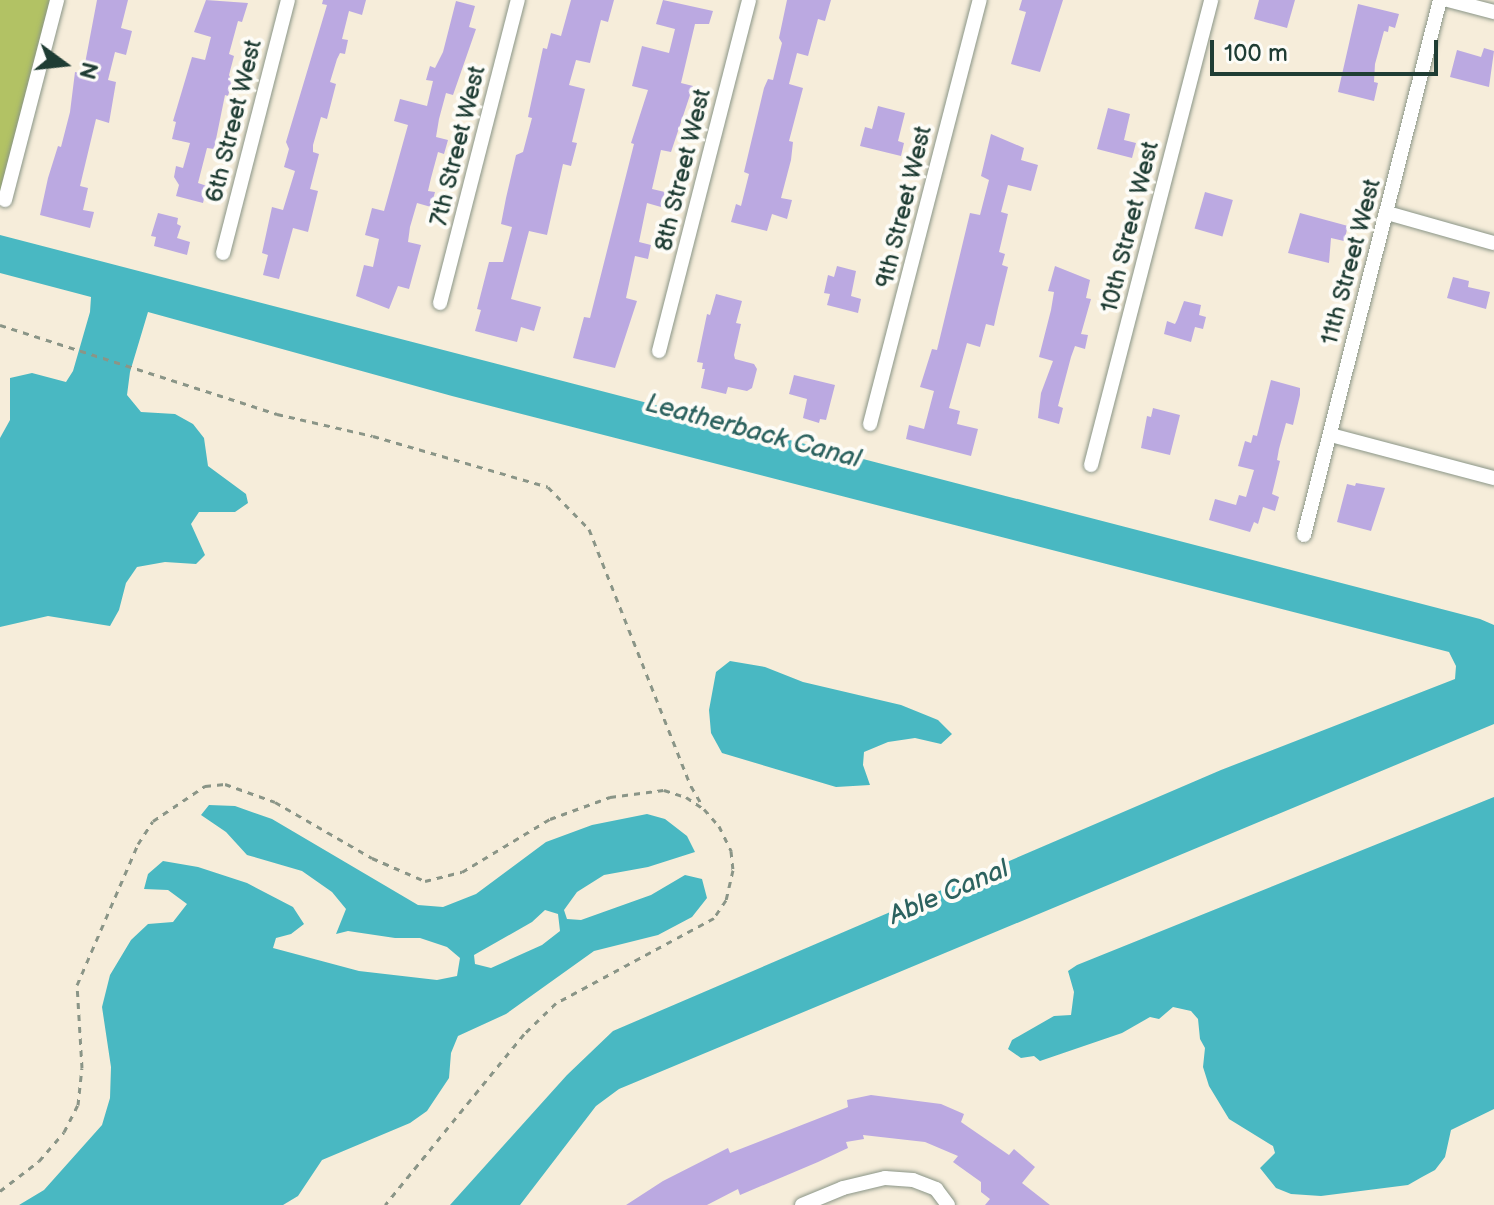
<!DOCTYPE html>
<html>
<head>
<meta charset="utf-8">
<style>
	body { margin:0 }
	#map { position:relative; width:1494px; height:1205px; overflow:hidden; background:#f6edda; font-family:"Balsamiq Sans",sans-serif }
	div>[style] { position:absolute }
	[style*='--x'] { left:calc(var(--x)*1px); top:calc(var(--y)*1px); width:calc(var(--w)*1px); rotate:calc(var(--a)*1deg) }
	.green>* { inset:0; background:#b2c264 }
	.water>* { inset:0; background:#49b8c2 }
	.building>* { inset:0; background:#bba9e1; transform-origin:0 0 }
	.path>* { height:3px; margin-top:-1.5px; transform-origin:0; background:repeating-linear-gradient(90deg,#8a9587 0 6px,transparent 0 12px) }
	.roads { filter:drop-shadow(0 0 2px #8a9587) drop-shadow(0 0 2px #8a9587) }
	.minor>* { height:14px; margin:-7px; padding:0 7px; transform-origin:7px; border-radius:7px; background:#fff }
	span { translate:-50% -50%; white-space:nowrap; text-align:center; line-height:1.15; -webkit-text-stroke:8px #fdfcf7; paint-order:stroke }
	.street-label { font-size:24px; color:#1f3d34 }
	.water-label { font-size:26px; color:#2c625f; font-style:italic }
	.north { position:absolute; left:24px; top:24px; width:80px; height:80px; -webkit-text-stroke:6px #fdfcf7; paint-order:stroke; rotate:105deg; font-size:22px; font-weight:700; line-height:32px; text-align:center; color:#1f3d34 }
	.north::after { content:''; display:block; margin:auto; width:28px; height:36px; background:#1f3d34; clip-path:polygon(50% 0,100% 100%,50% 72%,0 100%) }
	.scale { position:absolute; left:1210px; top:40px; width:228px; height:36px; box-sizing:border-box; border:4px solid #1f3d34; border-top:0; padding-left:10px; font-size:24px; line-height:28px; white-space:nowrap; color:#1f3d34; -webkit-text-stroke:6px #fdfcf7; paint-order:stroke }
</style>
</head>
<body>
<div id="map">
	<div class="green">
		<i style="clip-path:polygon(0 0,54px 0,0 201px)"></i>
	</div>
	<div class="water">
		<i style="clip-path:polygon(0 235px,1480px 619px,1494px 625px,1494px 724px,619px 1089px,596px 1106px,520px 1205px,450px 1205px,567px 1075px,613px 1031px,1221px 770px,1455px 679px,1456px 666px,1449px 652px,452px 396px,148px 312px,130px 372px,127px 395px,141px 412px,175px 414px,193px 424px,204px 438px,208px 466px,246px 494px,248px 503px,235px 512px,199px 512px,191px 524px,205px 555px,196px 564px,165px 562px,137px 567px,126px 583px,119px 610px,110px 626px,48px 616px,0 627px,0 438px,10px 420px,10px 378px,32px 373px,66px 382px,73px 371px,90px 312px,91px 297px,0 273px)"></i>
		<i style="clip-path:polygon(730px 661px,765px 667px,803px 682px,901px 705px,938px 720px,952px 734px,941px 744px,915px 738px,888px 742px,864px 752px,863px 765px,870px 785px,836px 787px,722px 753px,711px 733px,709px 710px,716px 672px)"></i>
		<i style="clip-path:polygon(1494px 797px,1494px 1109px,1451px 1130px,1445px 1157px,1435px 1170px,1422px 1177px,1408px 1185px,1321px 1196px,1291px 1194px,1276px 1188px,1260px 1168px,1275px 1153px,1273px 1146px,1229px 1119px,1209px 1086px,1203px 1067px,1205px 1048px,1200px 1039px,1198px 1019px,1191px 1011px,1173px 1007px,1159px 1019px,1150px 1017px,1122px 1033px,1040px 1061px,1034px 1056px,1021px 1058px,1008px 1049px,1012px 1040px,1054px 1016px,1071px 1015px,1074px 992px,1068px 971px,1077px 965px)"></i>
		<i style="clip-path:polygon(evenodd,209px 805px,235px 806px,272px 819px,418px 905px,443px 907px,476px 894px,546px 842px,592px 825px,647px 814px,665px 819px,687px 836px,695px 852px,648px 867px,604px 875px,577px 892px,564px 910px,567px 919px,581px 920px,651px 895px,685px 875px,702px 879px,707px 898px,692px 917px,658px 935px,594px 951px,506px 1014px,458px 1036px,451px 1053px,449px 1078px,427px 1111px,410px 1123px,322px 1160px,298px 1196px,283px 1205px,19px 1205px,44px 1190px,102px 1125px,110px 1098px,111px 1067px,102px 1007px,110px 975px,131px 940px,148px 924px,173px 922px,187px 904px,168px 890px,144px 889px,148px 874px,163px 861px,198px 867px,247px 883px,293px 907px,304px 924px,291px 934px,276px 938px,273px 948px,359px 971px,437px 980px,457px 976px,460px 958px,447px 947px,420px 938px,395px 938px,348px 931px,336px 934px,346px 909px,332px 892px,302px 871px,247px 855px,226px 832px,201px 815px,209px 805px,545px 910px,558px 914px,560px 931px,542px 945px,491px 968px,475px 964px,474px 955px,532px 922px,545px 910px)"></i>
	</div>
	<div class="building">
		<i style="clip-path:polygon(97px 0,128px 0,121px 28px,132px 31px,126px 55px,115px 52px,108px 80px,116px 82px,109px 123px,96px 119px,80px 186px,88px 188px,83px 210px,94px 212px,90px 228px,40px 215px,48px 178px,58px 146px,61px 147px,70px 112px,75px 72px,83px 74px)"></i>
		<i style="clip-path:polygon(206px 0,248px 3px,242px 22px,238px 21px,229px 54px,234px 56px,229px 75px,232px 82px,228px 96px,225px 95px,214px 149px,207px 148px,198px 183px,207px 186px,203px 203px,176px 196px,179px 185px,174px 177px,176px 166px,183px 168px,190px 143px,172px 139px,176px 122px,173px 121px,192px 57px,205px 60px,211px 37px,194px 32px)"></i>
		<i style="clip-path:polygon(323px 0,366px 0,362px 15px,349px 11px,342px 39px,348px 40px,345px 54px,340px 53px,337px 59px,330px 82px,336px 84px,327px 119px,321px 117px,313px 145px,313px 152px,319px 154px,310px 189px,318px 191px,308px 232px,293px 228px,279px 279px,263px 275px,268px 255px,262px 253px,272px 207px,283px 210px,295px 171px,284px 167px,289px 149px,286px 142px,327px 5px,322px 4px)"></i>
		<i style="clip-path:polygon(571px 0,614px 0,608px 22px,601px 20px,590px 63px,576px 60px,569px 85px,585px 89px,572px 142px,577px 143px,571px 166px,563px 164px,547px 235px,529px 231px,511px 299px,541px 307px,534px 331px,521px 327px,517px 342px,475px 331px,481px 310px,477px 309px,489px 262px,503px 262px,512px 227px,501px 224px,506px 198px,516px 155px,523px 152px,532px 118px,528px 117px,543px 48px,547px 49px,551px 33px,561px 36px)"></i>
		<i style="clip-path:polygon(663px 0,713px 11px,709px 24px,695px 24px,681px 83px,693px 86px,671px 152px,661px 150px,652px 189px,665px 192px,661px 207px,647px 203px,639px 242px,651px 245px,648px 259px,635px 256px,626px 298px,637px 301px,615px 368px,573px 358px,584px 317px,590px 318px,634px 144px,631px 143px,648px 90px,632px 86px,642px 46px,669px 53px,675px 29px,656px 24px)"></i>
		<i style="clip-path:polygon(787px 0,831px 0,825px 21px,818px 19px,808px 56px,797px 53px,789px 84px,803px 88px,789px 141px,793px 142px,791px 160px,781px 198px,792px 200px,787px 219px,772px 214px,767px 231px,731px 222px,736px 204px,741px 206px,749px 174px,744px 172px,764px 88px,768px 79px,773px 80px,782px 43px,779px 38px)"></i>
		<i style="clip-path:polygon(1022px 0,1063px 0,1040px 72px,1011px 64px,1026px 12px,1019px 10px)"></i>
		<i style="clip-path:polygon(1259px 0,1295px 0,1287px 28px,1254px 19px)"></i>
		<i style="clip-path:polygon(456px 1px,475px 6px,469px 27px,476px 29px,453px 95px,446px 93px,439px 119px,436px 137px,448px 140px,444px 154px,438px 152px,431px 178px,428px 191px,435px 192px,431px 207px,417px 203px,410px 227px,408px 242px,421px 245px,409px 289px,398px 286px,389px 309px,356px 296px,364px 265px,373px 267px,379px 239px,365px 235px,372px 208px,384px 211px,408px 125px,394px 121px,400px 99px,427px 106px,433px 81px,426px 80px,430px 66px,435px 68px,443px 52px)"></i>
		<i style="clip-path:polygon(1358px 4px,1399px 14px,1395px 28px,1389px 26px,1388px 32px,1384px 31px,1375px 64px,1374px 82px,1378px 83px,1374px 101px,1338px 92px)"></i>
		<i style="clip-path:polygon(1484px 48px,1494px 51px,1489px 87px,1450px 77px,1457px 50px,1481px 57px)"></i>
		<i style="clip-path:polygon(878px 106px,905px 113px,898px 141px,904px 143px,901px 156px,860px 146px,865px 127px,872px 129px)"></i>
		<i style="clip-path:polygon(1108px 108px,1130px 114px,1124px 140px,1136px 143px,1132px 158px,1097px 149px)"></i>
		<i style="clip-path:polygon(991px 134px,1024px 148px,1021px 160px,1038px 165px,1031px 191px,1008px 185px,1001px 212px,1008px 214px,999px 252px,1005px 254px,1002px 265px,1008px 267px,998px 308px,994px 326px,986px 324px,980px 347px,967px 343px,949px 408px,960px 411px,957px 424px,978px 429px,971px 456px,906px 439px,909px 425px,924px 429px,934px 391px,920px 387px,932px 349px,937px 350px,970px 213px,980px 215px,989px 180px,981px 176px)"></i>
		<i style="left:1205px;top:192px;width:29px;height:38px;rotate:16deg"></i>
		<i style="clip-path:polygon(158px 213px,178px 218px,177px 224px,181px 226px,177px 238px,190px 242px,187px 255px,154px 246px,156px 237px,151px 236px)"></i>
		<i style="clip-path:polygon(1300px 213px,1348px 226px,1344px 241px,1331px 238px,1329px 263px,1288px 253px)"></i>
		<i style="clip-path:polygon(837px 266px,856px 271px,851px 296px,861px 299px,858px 313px,827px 305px,830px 294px,824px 293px,828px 275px,834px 277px)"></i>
		<i style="clip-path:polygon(1055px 266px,1090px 280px,1086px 298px,1091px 299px,1081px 334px,1088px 335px,1085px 349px,1075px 346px,1071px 357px,1058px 406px,1063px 408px,1059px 424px,1038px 418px,1041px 393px,1053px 361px,1039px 357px,1051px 310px,1054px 292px,1048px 291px)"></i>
		<i style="clip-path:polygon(1453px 277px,1469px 281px,1468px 287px,1490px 292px,1486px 309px,1447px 298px)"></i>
		<i style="clip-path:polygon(716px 294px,742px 301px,736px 323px,741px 324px,734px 355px,735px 359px,754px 364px,757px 369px,752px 388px,747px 391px,728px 387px,726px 394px,701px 388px,705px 369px,702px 369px,703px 363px,697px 362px,707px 314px,710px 315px)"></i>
		<i style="clip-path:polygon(1184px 301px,1201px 305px,1199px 315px,1206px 317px,1203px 329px,1195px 327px,1191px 342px,1164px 334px,1167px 321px,1175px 324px,1177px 320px)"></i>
		<i style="clip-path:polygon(794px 375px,835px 385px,826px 420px,820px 419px,819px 423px,803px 418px,807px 399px,789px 394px)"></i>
		<i style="clip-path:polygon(1271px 380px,1300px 388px,1300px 395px,1293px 425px,1286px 423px,1279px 449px,1277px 460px,1280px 461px,1272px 494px,1279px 497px,1275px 511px,1263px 507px,1258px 524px,1254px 522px,1250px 532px,1209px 520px,1215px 499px,1236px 505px,1239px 495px,1246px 497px,1254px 470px,1238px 466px,1245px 441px,1251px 443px,1253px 435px,1257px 436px)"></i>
		<i style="clip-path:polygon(1153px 408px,1180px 415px,1170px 455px,1141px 448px,1147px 416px,1151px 417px)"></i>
		<i style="clip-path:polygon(1356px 483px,1385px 488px,1371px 531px,1337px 522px,1347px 484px,1355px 486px)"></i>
		<i style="clip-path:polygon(871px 1095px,941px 1104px,964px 1114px,961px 1122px,1009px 1155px,1014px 1149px,1035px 1167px,1022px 1183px,1050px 1205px,985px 1205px,990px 1199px,981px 1192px,981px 1182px,953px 1162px,958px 1156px,925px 1142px,863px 1135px,864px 1139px,846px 1142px,848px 1148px,818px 1162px,740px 1195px,738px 1189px,707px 1205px,626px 1205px,663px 1181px,728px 1148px,730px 1153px,848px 1107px,847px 1100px)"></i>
	</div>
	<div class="path">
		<i style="--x:0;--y:325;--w:291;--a:17.8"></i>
		<i style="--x:277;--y:414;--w:98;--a:12.9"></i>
		<i style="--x:373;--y:436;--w:182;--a:16.2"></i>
		<i style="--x:548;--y:487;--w:59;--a:45.7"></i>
		<i style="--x:589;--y:529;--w:277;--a:68.4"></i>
		<i style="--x:691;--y:786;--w:22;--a:60"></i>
		<i style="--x:0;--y:1191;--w:49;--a:-37.6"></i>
		<i style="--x:39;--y:1161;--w:38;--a:-49"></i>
		<i style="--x:64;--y:1132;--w:30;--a:-63"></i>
		<i style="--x:78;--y:1105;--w:37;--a:-84"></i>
		<i style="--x:82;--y:1068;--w:83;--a:-93.4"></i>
		<i style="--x:77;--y:985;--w:154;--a:-66.6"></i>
		<i style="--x:138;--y:844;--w:27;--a:-57"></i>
		<i style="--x:153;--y:821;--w:63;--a:-33.9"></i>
		<i style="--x:205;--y:786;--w:20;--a:-6"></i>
		<i style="--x:225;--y:784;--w:53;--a:19.8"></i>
		<i style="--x:275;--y:802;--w:112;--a:30"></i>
		<i style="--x:372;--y:858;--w:58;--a:23.5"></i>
		<i style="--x:425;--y:881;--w:38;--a:-14"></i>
		<i style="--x:462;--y:872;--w:103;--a:-31.1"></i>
		<i style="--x:550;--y:819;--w:64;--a:-20.1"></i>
		<i style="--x:610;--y:797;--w:54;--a:-7.4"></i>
		<i style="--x:664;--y:790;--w:23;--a:18"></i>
		<i style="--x:686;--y:797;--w:22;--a:34"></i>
		<i style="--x:704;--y:809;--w:23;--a:49"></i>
		<i style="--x:719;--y:826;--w:28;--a:64"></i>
		<i style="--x:731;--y:851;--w:19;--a:84"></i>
		<i style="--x:733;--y:870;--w:31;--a:103"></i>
		<i style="--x:726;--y:900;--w:22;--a:124"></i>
		<i style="--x:714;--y:918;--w:179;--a:151.7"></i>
		<i style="--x:556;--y:1003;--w:45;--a:135.9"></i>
		<i style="--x:524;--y:1034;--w:220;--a:129.1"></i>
	</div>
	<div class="roads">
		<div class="minor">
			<i style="--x:1448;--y:0;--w:48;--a:14.6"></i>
			<i style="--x:5;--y:200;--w:207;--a:-75.4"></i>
			<i style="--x:1387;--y:213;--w:111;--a:15.7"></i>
			<i style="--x:223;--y:253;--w:261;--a:-75.6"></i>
			<i style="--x:440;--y:303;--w:313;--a:-75.6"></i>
			<i style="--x:659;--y:351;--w:362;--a:-75.6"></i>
			<i style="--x:870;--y:424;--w:438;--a:-75.5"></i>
			<i style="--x:1331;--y:435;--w:169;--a:14.8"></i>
			<i style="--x:1091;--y:465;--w:480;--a:-75.5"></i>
			<i style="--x:1304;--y:535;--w:552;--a:-75.74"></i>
			<i style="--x:802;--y:1205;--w:44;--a:-22.5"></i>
			<i style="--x:843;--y:1188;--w:43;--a:-13.4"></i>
			<i style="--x:885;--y:1178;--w:28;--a:4"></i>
			<i style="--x:913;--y:1180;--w:25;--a:21"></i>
			<i style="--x:936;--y:1189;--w:20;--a:53"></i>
		</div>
	</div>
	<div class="street-label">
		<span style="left:234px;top:121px;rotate:-76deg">6th Street West</span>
		<span style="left:458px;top:146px;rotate:-76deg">7th Street West</span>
		<span style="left:683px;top:170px;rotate:-76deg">8th Street West</span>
		<span style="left:904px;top:207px;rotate:-76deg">9th Street West</span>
		<span style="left:1130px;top:227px;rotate:-76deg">10th Street West</span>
		<span style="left:1351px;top:262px;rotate:-75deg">11th Street West</span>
	</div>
	<div class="water-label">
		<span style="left:753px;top:432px;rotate:15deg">Leatherback Canal</span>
		<span style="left:949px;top:893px;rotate:-23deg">Able Canal</span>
	</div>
	<div class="north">N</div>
	<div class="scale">100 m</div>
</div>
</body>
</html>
